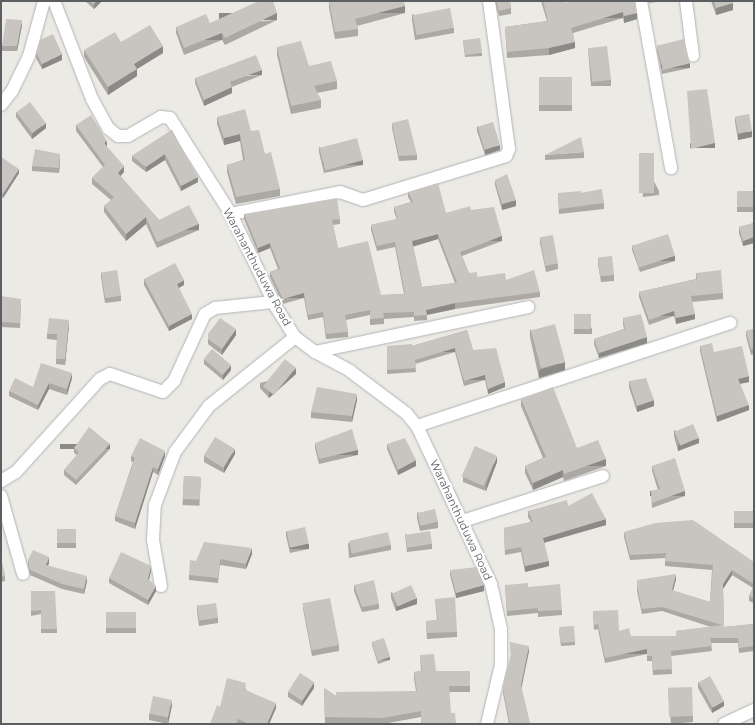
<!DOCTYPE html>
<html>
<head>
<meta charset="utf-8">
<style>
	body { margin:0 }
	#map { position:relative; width:755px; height:725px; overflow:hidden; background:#eceae4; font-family:Montserrat,sans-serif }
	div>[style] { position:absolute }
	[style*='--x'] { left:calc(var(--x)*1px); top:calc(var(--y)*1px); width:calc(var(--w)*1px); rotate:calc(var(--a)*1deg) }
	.roads { filter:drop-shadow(0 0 1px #b1b4b7) drop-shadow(0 0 1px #b1b4b7) }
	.minor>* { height:12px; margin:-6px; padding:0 6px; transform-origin:6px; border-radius:6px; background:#fff }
	.wall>* { inset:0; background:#aca9a5; transform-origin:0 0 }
	.shaded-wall>* { inset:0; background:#8c8a86; transform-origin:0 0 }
	.building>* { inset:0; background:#c8c5c0; transform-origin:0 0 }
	span { translate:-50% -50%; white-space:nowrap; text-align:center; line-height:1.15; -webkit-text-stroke:4px #fff; paint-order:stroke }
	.street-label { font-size:11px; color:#5c5f62 }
	.frame { position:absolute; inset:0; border:2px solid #5c5f62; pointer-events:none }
</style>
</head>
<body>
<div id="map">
	<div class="roads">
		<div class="minor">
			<i style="--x:54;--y:1;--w:105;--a:68.8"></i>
			<i style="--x:92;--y:99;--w:33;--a:61"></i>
			<i style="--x:108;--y:128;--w:13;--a:39"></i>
			<i style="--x:118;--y:136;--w:10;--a:0"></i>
			<i style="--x:128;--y:136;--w:38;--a:-30"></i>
			<i style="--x:161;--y:117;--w:9;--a:6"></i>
			<i style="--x:170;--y:118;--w:114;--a:57.6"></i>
			<i style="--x:231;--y:214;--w:103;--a:64.2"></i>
			<i style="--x:276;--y:307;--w:36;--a:58"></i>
			<i style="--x:295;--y:337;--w:25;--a:37"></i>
			<i style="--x:315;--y:352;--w:40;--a:28"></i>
			<i style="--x:350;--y:371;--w:70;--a:36.9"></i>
			<i style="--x:406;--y:413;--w:17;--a:50"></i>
			<i style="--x:417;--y:426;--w:174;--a:64.9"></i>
			<i style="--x:491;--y:584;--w:46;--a:77.5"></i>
			<i style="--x:501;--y:629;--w:36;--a:90"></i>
			<i style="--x:501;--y:665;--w:61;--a:103.3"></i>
			<i style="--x:641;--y:1;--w:170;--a:79.8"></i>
			<i style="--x:686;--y:1;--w:55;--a:82.7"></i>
			<i style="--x:1;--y:105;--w:18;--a:-52"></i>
			<i style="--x:12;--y:91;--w:39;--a:-64"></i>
			<i style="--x:29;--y:56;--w:57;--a:-74.7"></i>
			<i style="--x:231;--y:214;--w:111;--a:-11.4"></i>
			<i style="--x:340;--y:192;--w:24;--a:19"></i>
			<i style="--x:363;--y:200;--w:150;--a:-17.1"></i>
			<i style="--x:506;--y:156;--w:8;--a:-67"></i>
			<i style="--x:509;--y:149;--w:149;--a:-97.7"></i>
			<i style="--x:315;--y:352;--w:218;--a:-11.9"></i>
			<i style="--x:417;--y:426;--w:330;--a:-18.2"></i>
			<i style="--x:1;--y:481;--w:17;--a:-31"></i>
			<i style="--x:16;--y:472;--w:125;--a:-47.9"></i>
			<i style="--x:100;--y:379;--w:11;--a:-27"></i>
			<i style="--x:110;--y:374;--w:56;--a:18.8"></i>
			<i style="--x:163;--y:392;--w:16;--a:-45"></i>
			<i style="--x:174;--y:381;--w:74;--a:-65.2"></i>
			<i style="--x:205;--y:314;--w:12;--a:-31"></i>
			<i style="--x:215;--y:308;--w:58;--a:-5.9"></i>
			<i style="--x:1;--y:496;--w:81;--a:74.2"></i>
			<i style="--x:463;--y:521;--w:147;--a:-17.8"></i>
			<i style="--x:161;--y:586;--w:47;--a:-99.9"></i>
			<i style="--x:153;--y:540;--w:35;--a:-87"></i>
			<i style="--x:155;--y:505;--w:57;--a:-69.3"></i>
			<i style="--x:175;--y:452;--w:57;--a:-53.5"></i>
			<i style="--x:209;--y:406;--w:110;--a:-38.7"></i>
			<i style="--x:724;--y:724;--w:33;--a:-25"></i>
		</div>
	</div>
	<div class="wall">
		<i style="clip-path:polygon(85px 1px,102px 1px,94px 9px)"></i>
		<i style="clip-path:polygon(329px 1px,405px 13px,357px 26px,358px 29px,358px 36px,335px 39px,329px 8px)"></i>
		<i style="clip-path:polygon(495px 1px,510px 1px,511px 8px,511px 14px,499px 16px)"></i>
		<i style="clip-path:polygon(541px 1px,564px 1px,565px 3px,635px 1px,637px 19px,624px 23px,623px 18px,573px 33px,575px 48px,549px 55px,507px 58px,505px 27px,547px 21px)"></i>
		<i style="clip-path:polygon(648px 1px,664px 1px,649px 3px)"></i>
		<i style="clip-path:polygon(711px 1px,732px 1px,733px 10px,716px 15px)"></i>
		<i style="clip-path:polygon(412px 14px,454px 28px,454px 33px,415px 40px,412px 20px)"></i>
		<i style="clip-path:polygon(277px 20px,225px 45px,222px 40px,184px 55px,176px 33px,176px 27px)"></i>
		<i style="clip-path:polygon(22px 25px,17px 51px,2px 51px,2px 46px)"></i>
		<i style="clip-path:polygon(463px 40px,482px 53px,482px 56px,465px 57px)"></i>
		<i style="clip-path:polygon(121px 42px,163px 53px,137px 69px,137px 76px,108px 95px,84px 57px,84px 50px)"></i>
		<i style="clip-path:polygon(657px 45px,690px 68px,662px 74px,657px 50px)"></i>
		<i style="clip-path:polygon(277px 47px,309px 66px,337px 81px,337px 89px,317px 93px,321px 100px,321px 108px,291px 114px,277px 55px)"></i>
		<i style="clip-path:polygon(588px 48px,611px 80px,611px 86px,591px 86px)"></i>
		<i style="clip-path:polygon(36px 52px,62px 60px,42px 69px,36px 58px)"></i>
		<i style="clip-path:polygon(262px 75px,232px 87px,232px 93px,204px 106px,195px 83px,195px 78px)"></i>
		<i style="left:539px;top:77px;width:33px;height:34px"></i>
		<i style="clip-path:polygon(16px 112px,46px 128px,32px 139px,16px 117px)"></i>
		<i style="clip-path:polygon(217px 117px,251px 131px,265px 154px,280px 189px,280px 196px,236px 204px,227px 172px,227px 165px,243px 160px,240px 141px,224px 145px,217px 124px)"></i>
		<i style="clip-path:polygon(735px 117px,752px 137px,738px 140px,735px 122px)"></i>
		<i style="clip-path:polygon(392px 123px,417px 155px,417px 160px,399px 161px,392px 128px)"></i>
		<i style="clip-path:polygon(76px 125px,107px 147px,124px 172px,120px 176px,159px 220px,199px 230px,157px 248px,146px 224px,126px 241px,104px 212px,104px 206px,111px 200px,92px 184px,92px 178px,103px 167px,76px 131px)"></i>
		<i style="clip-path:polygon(477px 126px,500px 150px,485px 155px,477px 131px)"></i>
		<i style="clip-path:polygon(172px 130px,198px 182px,181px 191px,165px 160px,146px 172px,132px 161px,132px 156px)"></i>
		<i style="clip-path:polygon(319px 147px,363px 165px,324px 173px,319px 152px)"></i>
		<i style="clip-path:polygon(584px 152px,584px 158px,545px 160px,545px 155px)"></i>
		<i style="clip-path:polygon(639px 153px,659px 191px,659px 195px,643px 197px)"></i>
		<i style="clip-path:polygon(1px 157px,19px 173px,3px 198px,1px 197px)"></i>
		<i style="clip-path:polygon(60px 159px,59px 173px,32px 171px,32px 166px)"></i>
		<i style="clip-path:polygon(495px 180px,516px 206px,502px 210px,495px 185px)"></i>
		<i style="left:737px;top:191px;width:17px;height:21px"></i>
		<i style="clip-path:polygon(evenodd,408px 192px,446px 213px,471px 210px,502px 241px,462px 256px,469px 273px,477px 277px,506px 280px,540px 292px,540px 297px,455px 309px,427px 315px,427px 320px,414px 321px,414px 317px,384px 319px,384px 324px,370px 325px,370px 315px,346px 320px,348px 332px,348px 337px,326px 339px,323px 317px,308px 320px,304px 298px,283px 304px,270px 277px,270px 272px,278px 269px,270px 248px,258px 253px,244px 219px,244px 214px,340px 219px,340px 224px,333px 225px,338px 248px,381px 295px,404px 294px,395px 247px,377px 251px,371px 230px,371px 225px,397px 219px,394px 212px,394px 207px,411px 202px,408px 197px,408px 192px,438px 239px,455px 283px,422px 287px,413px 246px,438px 239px)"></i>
		<i style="clip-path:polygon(558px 193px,581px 193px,604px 203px,604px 209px,559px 214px)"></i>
		<i style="clip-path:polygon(754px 223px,754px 243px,743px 246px,739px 233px,739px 227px)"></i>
		<i style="clip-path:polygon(540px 237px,558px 264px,558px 269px,546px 272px,540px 243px)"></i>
		<i style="clip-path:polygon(632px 245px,675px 261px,640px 272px,632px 250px)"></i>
		<i style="clip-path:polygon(598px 258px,614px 275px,614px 281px,601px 282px,598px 264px)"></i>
		<i style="clip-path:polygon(101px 272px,121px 296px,121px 301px,105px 303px,101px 277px)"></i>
		<i style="clip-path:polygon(696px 273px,723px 293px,723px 299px,692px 302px,695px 319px,676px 324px,674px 316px,649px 325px,639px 297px,639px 292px,696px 279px)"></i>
		<i style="clip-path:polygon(144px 279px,184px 285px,179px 288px,192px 319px,169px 331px,144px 285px)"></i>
		<i style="clip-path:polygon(1px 296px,21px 304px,20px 328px,1px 327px)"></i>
		<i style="clip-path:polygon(574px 314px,592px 328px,592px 334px,574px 334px)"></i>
		<i style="clip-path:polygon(623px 318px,647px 343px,599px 358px,594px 344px,594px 339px,624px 329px,623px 324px)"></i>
		<i style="clip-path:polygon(69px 325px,65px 365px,56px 364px,57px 340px,47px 339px,47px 334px)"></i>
		<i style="clip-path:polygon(530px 329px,565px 370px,539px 378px,530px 337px)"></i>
		<i style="clip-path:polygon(754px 329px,754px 354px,751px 355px,746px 336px,746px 331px)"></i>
		<i style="clip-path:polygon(467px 330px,473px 350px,505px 387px,488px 394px,485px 380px,464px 386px,455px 352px,415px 364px,416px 372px,387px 374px,387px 346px,412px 346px)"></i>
		<i style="clip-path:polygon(208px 334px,236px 335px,222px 355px,208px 344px)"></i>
		<i style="clip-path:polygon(700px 346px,714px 352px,749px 382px,740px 384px,749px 410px,717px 422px,700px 351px)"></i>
		<i style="clip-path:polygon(204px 359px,231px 370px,223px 380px,204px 364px)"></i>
		<i style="clip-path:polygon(296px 374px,269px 398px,260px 388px,260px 383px)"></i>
		<i style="clip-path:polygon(72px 378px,67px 395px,49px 389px,38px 410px,9px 396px,9px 391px,33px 387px)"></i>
		<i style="clip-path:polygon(629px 381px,654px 406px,637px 412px,629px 387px)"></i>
		<i style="clip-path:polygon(521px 399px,577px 448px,606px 466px,564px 481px,563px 477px,533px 490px,525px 473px,525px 466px,543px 458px,521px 406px)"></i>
		<i style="clip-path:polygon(357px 400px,352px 422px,311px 418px,311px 412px)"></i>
		<i style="clip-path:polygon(674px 430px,699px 443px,678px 451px,674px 436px)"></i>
		<i style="clip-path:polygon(315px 443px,358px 455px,319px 464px,315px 448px)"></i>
		<i style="clip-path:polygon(387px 444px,416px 466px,398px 475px,387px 449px)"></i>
		<i style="clip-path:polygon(74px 448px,110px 449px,76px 485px,64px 475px,64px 470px,77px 455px,74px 453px)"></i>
		<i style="clip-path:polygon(235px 454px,224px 473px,204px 462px,204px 456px)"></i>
		<i style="clip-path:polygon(131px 456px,165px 456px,158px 475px,153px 472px,135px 529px,115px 521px,115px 516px,133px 462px,131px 461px)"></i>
		<i style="clip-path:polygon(497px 462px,486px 491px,463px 482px,463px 477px)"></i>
		<i style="clip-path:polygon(652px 466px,685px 496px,652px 508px,651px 491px,658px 490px,652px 471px)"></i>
		<i style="left:184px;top:476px;width:17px;height:29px;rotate:3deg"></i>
		<i style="clip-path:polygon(568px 506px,606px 525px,544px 543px,549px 566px,525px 572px,521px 552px,505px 555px,504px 528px,531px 522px,528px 517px,528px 511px)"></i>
		<i style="left:754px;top:511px;width:17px;height:20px;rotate:90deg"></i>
		<i style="clip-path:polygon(417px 512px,438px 522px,438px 528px,420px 531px,417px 518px)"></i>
		<i style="left:76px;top:529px;width:19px;height:19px;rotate:90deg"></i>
		<i style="clip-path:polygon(286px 531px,309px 549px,290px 553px,286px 536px)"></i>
		<i style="clip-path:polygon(624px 532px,754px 562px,754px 603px,749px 601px,749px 596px,753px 588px,732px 575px,723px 589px,724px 627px,754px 624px,754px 651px,739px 653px,738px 643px,711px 643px,712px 651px,671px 656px,672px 674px,653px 675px,652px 661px,647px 661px,647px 654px,605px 663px,598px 629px,594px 630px,593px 611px,619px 631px,631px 636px,676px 636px,676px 631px,711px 627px,662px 611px,642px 614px,637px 591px,637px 580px,676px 579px,673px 591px,710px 602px,712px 570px,665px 566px,665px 558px,630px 560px,624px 537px)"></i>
		<i style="clip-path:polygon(405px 534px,432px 544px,432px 549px,407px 552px)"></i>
		<i style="clip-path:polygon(348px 543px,391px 545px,391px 550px,349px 558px)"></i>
		<i style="clip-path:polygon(252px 554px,246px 569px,220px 565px,218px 583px,189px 580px,189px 575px,196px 561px)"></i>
		<i style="clip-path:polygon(1px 559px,5px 576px,5px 581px,1px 582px)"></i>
		<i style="clip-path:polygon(28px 560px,49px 563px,48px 566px,87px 581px,84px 594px,62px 589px,30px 575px,28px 565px)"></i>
		<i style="clip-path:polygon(450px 570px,484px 591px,456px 598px,450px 575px)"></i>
		<i style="clip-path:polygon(151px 571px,149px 580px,156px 591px,148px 605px,109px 583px,109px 578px)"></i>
		<i style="clip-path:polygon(354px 585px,379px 604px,379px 609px,362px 612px,354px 591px)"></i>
		<i style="clip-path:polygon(505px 585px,528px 587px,562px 610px,562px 615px,538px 617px,538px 613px,507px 616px)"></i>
		<i style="clip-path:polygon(31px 591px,57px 629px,57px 633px,41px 633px,41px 614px,31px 616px)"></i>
		<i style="clip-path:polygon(391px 592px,417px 604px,396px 611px,391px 598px)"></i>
		<i style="clip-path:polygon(435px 599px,457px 632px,457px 637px,427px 639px,426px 621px,437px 620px)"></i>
		<i style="clip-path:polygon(303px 604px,339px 645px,339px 651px,312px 656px,303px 609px)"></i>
		<i style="clip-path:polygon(197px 605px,218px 618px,218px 623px,199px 626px,197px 611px)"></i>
		<i style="left:136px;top:612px;width:21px;height:30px;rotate:90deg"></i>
		<i style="clip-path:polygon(559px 630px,575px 642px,575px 645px,561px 646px)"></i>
		<i style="clip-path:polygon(372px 642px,390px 660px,378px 664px,372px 645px)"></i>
		<i style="clip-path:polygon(510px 642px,529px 651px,521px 687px,530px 724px,509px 724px,503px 693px,503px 689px,511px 655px)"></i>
		<i style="clip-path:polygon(420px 655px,436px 671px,470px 671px,470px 692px,450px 692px,421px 717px,383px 724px,325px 723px,324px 688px,336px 696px,416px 691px,414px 678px,414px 672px,421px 671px)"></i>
		<i style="clip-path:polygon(698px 682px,724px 706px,712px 713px,698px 688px)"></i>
		<i style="clip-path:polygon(246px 688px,246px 690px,276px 708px,269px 724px,210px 724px,220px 707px)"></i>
		<i style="clip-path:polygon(314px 688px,302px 706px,288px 697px,288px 692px)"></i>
		<i style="clip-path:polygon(668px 689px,693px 716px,693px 722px,671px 724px)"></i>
		<i style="clip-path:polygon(172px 705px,168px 724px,149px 720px,149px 714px)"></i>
	</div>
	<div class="shaded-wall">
		<i style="clip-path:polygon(96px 1px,102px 1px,94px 9px,94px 4px)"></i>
		<i style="clip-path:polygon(733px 3px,733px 10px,716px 15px,716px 8px)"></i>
		<i style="left:405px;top:6px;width:7px;height:52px;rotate:90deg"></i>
		<i style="left:623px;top:12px;width:6px;height:54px;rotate:90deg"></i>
		<i style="left:277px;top:13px;width:7px;height:58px;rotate:90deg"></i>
		<i style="clip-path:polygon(637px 13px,637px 19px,624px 23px,624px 16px)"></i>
		<i style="clip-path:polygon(22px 20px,22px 25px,17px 51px,17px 46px)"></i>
		<i style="left:222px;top:33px;width:7px;height:41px;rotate:90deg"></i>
		<i style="clip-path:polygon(575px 42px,575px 48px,549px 55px,549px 48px)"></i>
		<i style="clip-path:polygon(163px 46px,163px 53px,137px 69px,137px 76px,108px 95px,108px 87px,134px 64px)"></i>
		<i style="clip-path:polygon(62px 54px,62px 60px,42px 69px,42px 64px)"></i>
		<i style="left:690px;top:63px;width:5px;height:29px;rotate:90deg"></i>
		<i style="left:262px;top:70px;width:5px;height:34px;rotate:90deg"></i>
		<i style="clip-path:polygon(232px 87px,232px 93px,204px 106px,204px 100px)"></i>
		<i style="clip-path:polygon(46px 123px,46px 128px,32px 139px,32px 134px)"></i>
		<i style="clip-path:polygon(752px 131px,752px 137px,738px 140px,738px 134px)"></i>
		<i style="clip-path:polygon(240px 134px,240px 141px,224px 145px,224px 138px)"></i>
		<i style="clip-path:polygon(107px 141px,107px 147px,104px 143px)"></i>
		<i style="left:715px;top:143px;width:5px;height:25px;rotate:90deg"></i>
		<i style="clip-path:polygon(500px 145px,500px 150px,485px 155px,485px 149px)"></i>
		<i style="clip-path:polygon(60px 154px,60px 159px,59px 173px,59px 168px)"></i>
		<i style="clip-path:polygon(165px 154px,165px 160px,146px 172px,146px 167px)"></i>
		<i style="left:363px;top:160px;width:5px;height:40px;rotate:90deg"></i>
		<i style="clip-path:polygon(124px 166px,124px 172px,118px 179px,118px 173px)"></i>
		<i style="clip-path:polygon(19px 169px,19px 173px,3px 198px,3px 194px)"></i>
		<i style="clip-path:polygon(198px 177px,198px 182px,181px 191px,181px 186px)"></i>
		<i style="clip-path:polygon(516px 200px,516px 206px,502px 210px,502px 204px)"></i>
		<i style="clip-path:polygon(146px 217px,146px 224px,126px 241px,126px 234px)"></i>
		<i style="left:199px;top:224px;width:6px;height:46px;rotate:90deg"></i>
		<i style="clip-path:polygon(438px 234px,438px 239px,412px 247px,412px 241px)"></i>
		<i style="left:502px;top:236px;width:5px;height:45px;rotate:90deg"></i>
		<i style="clip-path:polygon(754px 237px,754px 243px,743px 246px,743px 241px)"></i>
		<i style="clip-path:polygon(270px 243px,270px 248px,258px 253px,258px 248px)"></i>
		<i style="left:675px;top:256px;width:5px;height:37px;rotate:90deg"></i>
		<i style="clip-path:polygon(184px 280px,184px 285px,177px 289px,177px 284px)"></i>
		<i style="left:304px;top:293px;width:5px;height:22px;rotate:90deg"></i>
		<i style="clip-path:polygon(455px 303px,455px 309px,426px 315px,426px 310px)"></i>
		<i style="left:674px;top:311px;width:5px;height:27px;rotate:90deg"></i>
		<i style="clip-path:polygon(192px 314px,192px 319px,169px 331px,169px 326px)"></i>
		<i style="clip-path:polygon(695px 314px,695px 319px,676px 324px,676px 318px)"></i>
		<i style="clip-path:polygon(69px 320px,69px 325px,65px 365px,65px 359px)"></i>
		<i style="clip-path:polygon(236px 329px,236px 335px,222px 355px,222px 349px)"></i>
		<i style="clip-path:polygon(647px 337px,647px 343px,599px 358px,599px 353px)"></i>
		<i style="left:455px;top:348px;width:4px;height:42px;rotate:90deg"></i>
		<i style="clip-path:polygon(565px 362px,565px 370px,539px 378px,539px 370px)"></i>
		<i style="clip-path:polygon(231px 365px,231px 370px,223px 380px,223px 374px)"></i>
		<i style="clip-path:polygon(296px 368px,296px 374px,269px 398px,269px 393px)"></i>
		<i style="clip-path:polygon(72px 373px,72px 378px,67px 395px,67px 389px)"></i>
		<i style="left:485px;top:375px;width:5px;height:22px;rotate:90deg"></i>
		<i style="clip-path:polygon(749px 376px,749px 382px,738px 384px,738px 379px)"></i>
		<i style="clip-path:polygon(505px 382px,505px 387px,488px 394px,488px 389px)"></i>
		<i style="clip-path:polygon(49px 383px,49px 389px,38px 410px,38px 405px)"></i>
		<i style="clip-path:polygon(357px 394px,357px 400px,352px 422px,352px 416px)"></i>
		<i style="clip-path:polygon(654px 400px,654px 406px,637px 412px,637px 406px)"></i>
		<i style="clip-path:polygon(749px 405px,749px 410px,717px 422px,717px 416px)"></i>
		<i style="clip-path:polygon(699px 438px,699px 443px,678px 451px,678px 445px)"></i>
		<i style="left:110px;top:444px;width:5px;height:50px;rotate:90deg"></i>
		<i style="clip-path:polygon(235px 449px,235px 454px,224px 473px,224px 467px)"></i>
		<i style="left:358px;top:450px;width:5px;height:40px;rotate:90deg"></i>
		<i style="clip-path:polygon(165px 451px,165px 456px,158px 475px,158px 469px)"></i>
		<i style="clip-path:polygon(497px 456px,497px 462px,486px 491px,486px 485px)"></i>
		<i style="left:606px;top:459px;width:7px;height:45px;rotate:90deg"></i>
		<i style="clip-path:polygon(416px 460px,416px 466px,398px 475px,398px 470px)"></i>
		<i style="clip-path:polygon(153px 467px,153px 472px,135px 529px,135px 523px)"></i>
		<i style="clip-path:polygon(563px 470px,563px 477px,533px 490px,533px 483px)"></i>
		<i style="left:685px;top:491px;width:5px;height:35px;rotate:90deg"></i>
		<i style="clip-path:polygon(606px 519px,606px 525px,543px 543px,543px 538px)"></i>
		<i style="left:309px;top:544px;width:5px;height:19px;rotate:90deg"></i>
		<i style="clip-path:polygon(252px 548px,252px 554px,246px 569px,246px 564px)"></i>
		<i style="clip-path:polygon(49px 557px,49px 563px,46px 571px,46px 565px)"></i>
		<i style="clip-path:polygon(549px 561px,549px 566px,525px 572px,525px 566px)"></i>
		<i style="clip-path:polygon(151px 566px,151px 571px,148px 584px,148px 579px)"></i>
		<i style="clip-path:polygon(732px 570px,732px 575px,723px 589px,723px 584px)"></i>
		<i style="clip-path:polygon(676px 574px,676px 579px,672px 595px,672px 590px)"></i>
		<i style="clip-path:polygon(87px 576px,87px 581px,84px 594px,84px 589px)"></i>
		<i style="clip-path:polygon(484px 585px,484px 591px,456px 598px,456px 593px)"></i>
		<i style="clip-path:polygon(156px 586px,156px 591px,148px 605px,148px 600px)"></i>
		<i style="clip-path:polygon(417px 598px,417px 604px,396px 611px,396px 606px)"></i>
		<i style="clip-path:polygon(529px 646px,529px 651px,521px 690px,521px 685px)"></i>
		<i style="left:647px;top:649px;width:5px;height:43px;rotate:90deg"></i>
		<i style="left:390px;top:657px;width:3px;height:13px;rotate:90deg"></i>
		<i style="clip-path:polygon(314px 682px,314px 688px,302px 706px,302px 701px)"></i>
		<i style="clip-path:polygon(172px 700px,172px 705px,168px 724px,168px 718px)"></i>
		<i style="clip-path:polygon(724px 701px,724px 706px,712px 713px,712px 707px)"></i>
		<i style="clip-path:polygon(276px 703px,276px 708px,269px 724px,267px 724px)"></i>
	</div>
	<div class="building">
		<i style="clip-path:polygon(90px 1px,96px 1px,94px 4px)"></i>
		<i style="clip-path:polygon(259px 1px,273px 1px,277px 13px,225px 38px,222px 33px,184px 48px,176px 27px,206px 14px,210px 23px)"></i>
		<i style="clip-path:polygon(329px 1px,404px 1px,405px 6px,355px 19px,358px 29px,335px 32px)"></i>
		<i style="clip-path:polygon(496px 1px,510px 1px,511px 8px,499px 11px)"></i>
		<i style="clip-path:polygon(543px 1px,564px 1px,565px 3px,572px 1px,635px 1px,637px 13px,624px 16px,623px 12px,571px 28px,575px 42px,549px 48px,507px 52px,505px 27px,548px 21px)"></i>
		<i style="clip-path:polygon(714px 1px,732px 1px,733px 3px,716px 8px)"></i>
		<i style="left:450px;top:8px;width:20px;height:38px;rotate:79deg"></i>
		<i style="clip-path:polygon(6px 19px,22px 20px,17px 46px,2px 46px)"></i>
		<i style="clip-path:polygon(150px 25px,163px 46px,134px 64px,137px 69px,108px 87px,84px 50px,115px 32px,121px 42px)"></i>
		<i style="clip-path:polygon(53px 34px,62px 54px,42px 64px,36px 52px,40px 40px)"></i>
		<i style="left:480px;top:38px;width:15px;height:17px;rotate:82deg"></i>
		<i style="left:684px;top:39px;width:25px;height:28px;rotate:76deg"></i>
		<i style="clip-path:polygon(301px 41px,309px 66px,331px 61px,337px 81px,314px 86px,321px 100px,291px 106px,277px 47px)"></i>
		<i style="left:607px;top:46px;width:34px;height:19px;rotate:83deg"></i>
		<i style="clip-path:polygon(256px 55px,262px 70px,230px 82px,232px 87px,204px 100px,195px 78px)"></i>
		<i style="left:539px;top:77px;width:33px;height:28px"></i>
		<i style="clip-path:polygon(707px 89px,715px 143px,691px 149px,687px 91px)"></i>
		<i style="left:30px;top:102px;width:26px;height:17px;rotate:53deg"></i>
		<i style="clip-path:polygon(245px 109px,251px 131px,259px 130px,265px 154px,271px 152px,280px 189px,236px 197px,227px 165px,245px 160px,240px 134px,224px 138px,217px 117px)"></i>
		<i style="left:749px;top:114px;width:17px;height:14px;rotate:80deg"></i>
		<i style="clip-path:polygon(91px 115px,107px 141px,104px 143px,124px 166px,118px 173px,159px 220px,189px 205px,199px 224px,157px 242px,146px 217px,126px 234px,104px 206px,114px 197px,92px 178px,105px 165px,76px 125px)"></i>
		<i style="clip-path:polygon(408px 119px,417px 155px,399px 156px,392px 123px)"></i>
		<i style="left:493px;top:122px;width:24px;height:16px;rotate:73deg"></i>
		<i style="clip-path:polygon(172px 130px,198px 177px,181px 186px,165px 154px,146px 167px,132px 156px)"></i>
		<i style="clip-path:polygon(581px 137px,584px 152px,545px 155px)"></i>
		<i style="left:357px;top:138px;width:23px;height:39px;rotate:75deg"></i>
		<i style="clip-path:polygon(35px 149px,60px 154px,59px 168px,32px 166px)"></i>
		<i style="left:639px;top:153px;width:15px;height:40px"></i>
		<i style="clip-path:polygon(1px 157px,19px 169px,3px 194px,1px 192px)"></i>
		<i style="clip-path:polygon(507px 174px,516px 200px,502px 204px,495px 180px)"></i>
		<i style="clip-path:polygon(evenodd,438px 183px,446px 213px,470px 206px,471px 210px,494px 207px,502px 236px,460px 252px,469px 273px,477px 272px,477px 277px,505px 273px,506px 280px,534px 270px,540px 292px,455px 303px,426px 310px,427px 315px,414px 316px,414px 312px,383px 313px,384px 318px,370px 319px,370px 310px,345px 315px,348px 332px,326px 334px,323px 312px,308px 315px,304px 293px,283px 299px,270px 272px,280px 269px,270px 243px,258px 248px,244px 214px,337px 198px,340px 219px,332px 220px,338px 248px,368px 241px,381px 295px,405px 294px,395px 242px,377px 246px,371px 225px,398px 219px,394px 207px,413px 202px,408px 192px,438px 183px,438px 234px,457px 283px,422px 287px,412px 241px,438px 234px)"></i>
		<i style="clip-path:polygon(602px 189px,604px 203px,559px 209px,558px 193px,581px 191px,581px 193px)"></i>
		<i style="left:737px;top:191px;width:17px;height:16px"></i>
		<i style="clip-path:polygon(754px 223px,754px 237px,743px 241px,739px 227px)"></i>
		<i style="left:668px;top:234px;width:23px;height:38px;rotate:72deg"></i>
		<i style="left:553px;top:235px;width:29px;height:13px;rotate:80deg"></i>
		<i style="left:612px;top:256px;width:19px;height:14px;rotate:84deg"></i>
		<i style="clip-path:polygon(175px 263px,184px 280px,177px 284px,192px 314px,169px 326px,144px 279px)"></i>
		<i style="left:117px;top:270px;width:26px;height:16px;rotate:81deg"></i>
		<i style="clip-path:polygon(721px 270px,723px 293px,691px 296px,695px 314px,676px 318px,674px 311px,649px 320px,639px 292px,697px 279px,696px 273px)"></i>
		<i style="clip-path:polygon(1px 296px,21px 299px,20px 323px,1px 322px)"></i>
		<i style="left:574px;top:314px;width:17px;height:15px"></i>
		<i style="clip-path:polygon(641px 314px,647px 337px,599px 353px,594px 339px,625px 329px,623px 318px)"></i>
		<i style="clip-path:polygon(49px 318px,69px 320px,65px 359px,56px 359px,57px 334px,47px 334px)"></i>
		<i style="clip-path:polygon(220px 318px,236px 329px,222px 349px,208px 339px,208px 334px)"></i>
		<i style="left:555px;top:324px;width:39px;height:25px;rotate:75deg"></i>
		<i style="clip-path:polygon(754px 329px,754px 349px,751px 349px,746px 331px)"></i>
		<i style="clip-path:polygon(467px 330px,473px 350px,496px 348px,505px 382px,488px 389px,485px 375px,464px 381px,455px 348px,415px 360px,416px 368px,387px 370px,387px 346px,412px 344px,412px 346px)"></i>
		<i style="clip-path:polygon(712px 343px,714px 352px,742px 346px,749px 376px,738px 379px,749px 405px,717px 416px,700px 346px)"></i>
		<i style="left:212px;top:349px;width:25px;height:13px;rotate:40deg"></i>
		<i style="left:285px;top:359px;width:14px;height:35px;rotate:39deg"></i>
		<i style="clip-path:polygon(41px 363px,72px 373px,67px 389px,49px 383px,38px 405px,9px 391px,15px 378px,33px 387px)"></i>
		<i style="clip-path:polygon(646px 378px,654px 400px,637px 406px,629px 381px)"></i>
		<i style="clip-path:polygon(317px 387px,357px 394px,352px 416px,311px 412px)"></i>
		<i style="clip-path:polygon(553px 387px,577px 448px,598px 440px,606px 459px,564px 474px,563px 470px,533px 483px,525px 466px,546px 457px,521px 399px)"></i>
		<i style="left:693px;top:424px;width:15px;height:20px;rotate:67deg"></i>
		<i style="clip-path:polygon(89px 427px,110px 444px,76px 480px,64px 470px,79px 452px,74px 448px)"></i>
		<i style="clip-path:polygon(352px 429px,358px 450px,319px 459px,315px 443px)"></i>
		<i style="left:215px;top:437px;width:23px;height:22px;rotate:31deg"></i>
		<i style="clip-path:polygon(140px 438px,165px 451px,158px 469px,153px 467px,135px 523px,115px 516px,135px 458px,131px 456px)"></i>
		<i style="clip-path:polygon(405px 438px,416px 460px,398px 470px,387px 444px)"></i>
		<i style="left:475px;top:446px;width:24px;height:33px;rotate:24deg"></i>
		<i style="clip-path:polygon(675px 458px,685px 491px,652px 503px,651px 491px,660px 489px,652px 466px)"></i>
		<i style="left:184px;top:476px;width:17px;height:23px;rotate:3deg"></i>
		<i style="clip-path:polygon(592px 493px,606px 519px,543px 538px,549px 561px,525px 566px,521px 547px,505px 550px,504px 528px,533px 522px,528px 511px,567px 500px,568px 506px)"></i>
		<i style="left:435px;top:509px;width:13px;height:18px;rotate:77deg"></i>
		<i style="left:754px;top:511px;width:12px;height:20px;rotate:90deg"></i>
		<i style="clip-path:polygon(693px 520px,754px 562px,754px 584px,732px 570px,723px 584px,724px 627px,754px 624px,754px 646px,739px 648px,738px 638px,710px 638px,712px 646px,671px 651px,672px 669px,653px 670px,652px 656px,647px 656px,647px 649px,605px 658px,598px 624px,594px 625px,593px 611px,618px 610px,619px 631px,629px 628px,631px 636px,676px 636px,676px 631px,722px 625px,662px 607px,642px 609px,637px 586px,637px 580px,676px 574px,672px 590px,710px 602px,713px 565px,665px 561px,666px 553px,630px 555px,624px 532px,655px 523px)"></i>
		<i style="left:305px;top:527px;width:17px;height:19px;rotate:77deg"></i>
		<i style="left:76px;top:529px;width:14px;height:19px;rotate:90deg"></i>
		<i style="left:430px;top:531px;width:13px;height:25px;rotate:81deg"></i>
		<i style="left:388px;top:532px;width:13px;height:40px;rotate:77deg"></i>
		<i style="clip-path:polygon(204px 542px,252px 548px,246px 564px,220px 559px,218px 578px,189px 575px,190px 560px,196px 561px)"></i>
		<i style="clip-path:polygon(33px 550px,49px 557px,46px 565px,87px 576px,84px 589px,62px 584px,30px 570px,28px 560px)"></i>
		<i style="clip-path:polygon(121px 552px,151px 566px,148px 579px,156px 586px,148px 600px,109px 578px)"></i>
		<i style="clip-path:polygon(1px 559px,5px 576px,1px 577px)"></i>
		<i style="clip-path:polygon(477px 567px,484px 585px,456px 593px,450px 570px)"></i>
		<i style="clip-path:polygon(374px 580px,379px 604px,362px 607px,354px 585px)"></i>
		<i style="clip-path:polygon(528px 583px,528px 587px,560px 584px,562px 610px,538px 611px,538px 608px,507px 611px,505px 585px)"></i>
		<i style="left:411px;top:585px;width:14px;height:21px;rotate:65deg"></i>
		<i style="clip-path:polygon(754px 586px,754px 598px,749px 596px)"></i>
		<i style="clip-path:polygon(31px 591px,55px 591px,57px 629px,41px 629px,41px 610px,31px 611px)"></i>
		<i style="clip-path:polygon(455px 597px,457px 632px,427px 633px,426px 621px,438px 620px,435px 599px)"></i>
		<i style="left:330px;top:598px;width:48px;height:28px;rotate:79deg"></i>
		<i style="left:216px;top:603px;width:15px;height:19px;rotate:82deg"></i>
		<i style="left:136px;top:612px;width:16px;height:30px;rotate:90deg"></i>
		<i style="left:574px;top:626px;width:16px;height:15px;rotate:86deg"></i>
		<i style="left:384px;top:638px;width:20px;height:13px;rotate:72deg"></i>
		<i style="clip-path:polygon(510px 642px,529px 646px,521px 685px,530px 724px,510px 724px,503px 689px,511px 654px)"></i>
		<i style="clip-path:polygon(434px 654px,436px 671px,470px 671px,470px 686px,449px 686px,451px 713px,455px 713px,456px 724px,421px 724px,421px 711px,383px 718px,325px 717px,324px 688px,336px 696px,336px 692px,417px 691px,414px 672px,422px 671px,420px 655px)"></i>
		<i style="left:300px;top:673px;width:17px;height:22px;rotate:33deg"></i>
		<i style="left:710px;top:676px;width:29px;height:13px;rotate:61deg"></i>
		<i style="clip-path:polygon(227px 678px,246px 683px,245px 690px,276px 703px,267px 724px,249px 724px,238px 719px,236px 724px,210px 724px,217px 705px,220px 707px)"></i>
		<i style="left:692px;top:687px;width:29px;height:24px;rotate:88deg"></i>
		<i style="left:153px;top:696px;width:19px;height:18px;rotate:12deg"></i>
	</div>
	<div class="street-label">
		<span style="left:257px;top:267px;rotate:62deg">Warahanthuduwa Road</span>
		<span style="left:461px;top:520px;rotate:65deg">Warahanthuduwa Road</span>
	</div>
	<div class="frame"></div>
</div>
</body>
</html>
